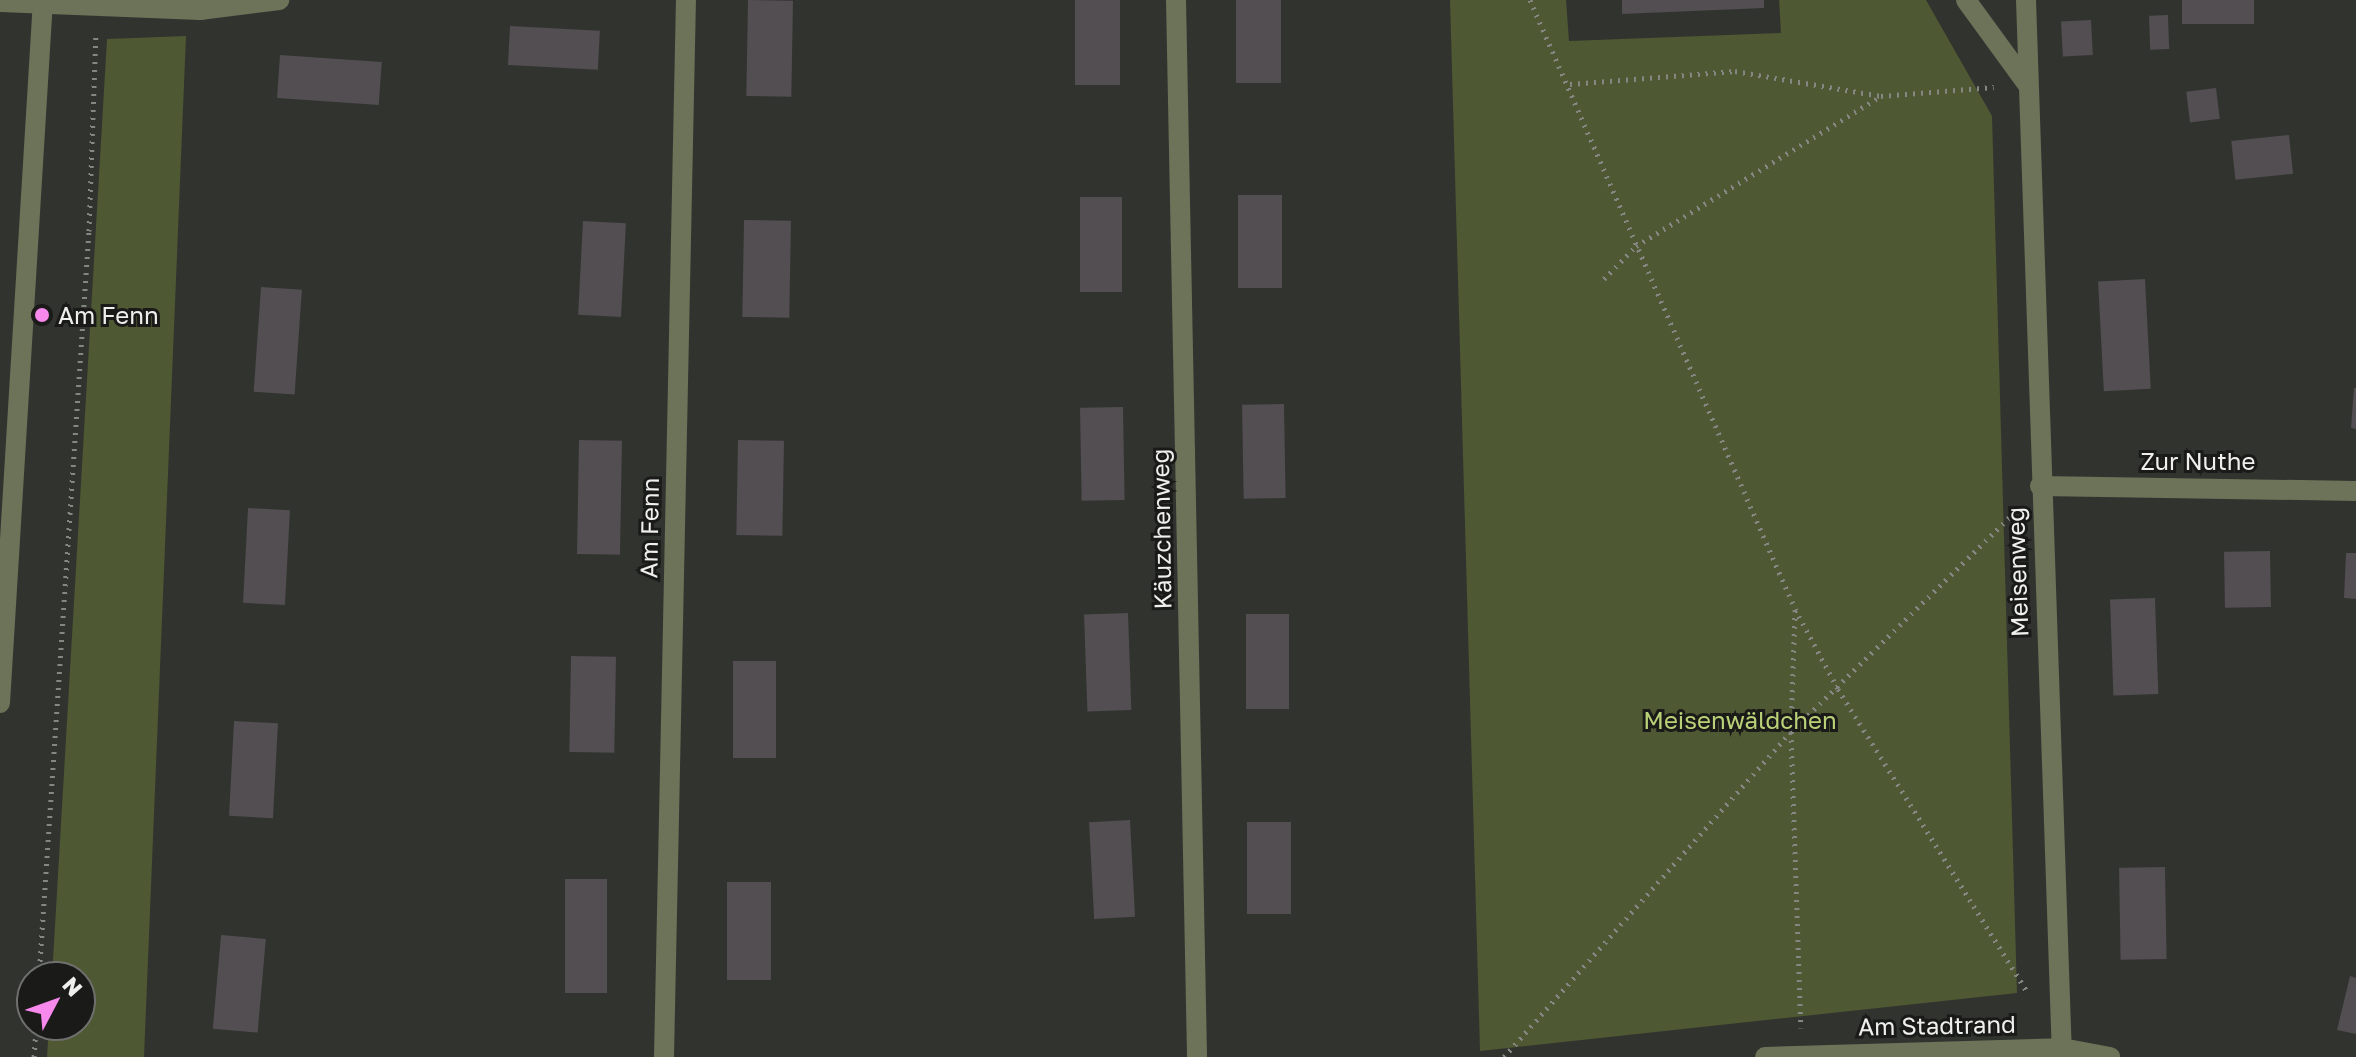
<!DOCTYPE html>
<html>
<head>
<meta charset="utf-8">
<style>
	body { margin:0 }
	#map { position:relative; width:2356px; height:1057px; overflow:hidden; background:#31332f; font-family:"Golos Text",sans-serif }
	div>[style] { position:absolute }
	[style*='--x'] { left:calc(var(--x)*1px); top:calc(var(--y)*1px); width:calc(var(--w)*1px); rotate:calc(var(--a)*1deg) }
	.green>* { inset:0; background:#4e5832 }
	.building>* { inset:0; background:#524e51; transform-origin:0 0 }
	.path>* { height:5px; margin-top:-2.5px; transform-origin:0; background:repeating-linear-gradient(90deg,#858783 0 2px,transparent 0 8px) }
	.minor>* { height:20px; margin:-10px; padding:0 10px; transform-origin:10px; border-radius:10px; background:#6c7359 }
	.dots>* { width:22px; height:22px; translate:-50% -50%; box-sizing:border-box; border:4px solid #1a1a19; border-radius:50% }
	span { translate:-50% -50%; white-space:nowrap; text-align:center; line-height:1.15; -webkit-text-stroke:6px #1a1a19; paint-order:stroke }
	.poi-label { font-size:24px; color:#eff0ee }
	.left { translate:0 -50%; text-align:left }
	.street-label { font-size:24px; color:#eff0ee }
	.park-label { font-size:24px; color:#bad178 }
	.north { position:absolute; left:16px; top:961px; width:80px; height:80px; box-sizing:border-box; background:#1a1a19; border:2px solid #6f706e; border-radius:50%; rotate:49deg; font-size:22px; font-weight:700; line-height:32px; text-align:center; color:#eff0ee }
	.north::after { content:''; display:block; margin:auto; width:28px; height:36px; background:#f788ec; clip-path:polygon(50% 0,100% 100%,50% 72%,0 100%) }
</style>
</head>
<body>
<div id="map">
	<div class="green">
		<i style="clip-path:polygon(1450px 0,1566px 0,1569px 41px,1781px 33px,1779px 0,1926px 0,1992px 116px,2017px 993px,1480px 1051px)"></i>
		<i style="clip-path:polygon(186px 36px,144px 1057px,47px 1057px,49px 1025px,80px 1025px,80px 977px,52px 977px,107px 39px)"></i>
	</div>
	<div class="building">
		<i style="left:748px;top:0;width:45px;height:96px;rotate:1deg"></i>
		<i style="left:1075px;top:0;width:45px;height:85px"></i>
		<i style="left:1236px;top:0;width:45px;height:83px"></i>
		<i style="clip-path:polygon(1622px 0,1764px 0,1764px 8px,1622px 14px)"></i>
		<i style="left:2182px;top:0;width:72px;height:24px"></i>
		<i style="left:2168px;top:15px;width:34px;height:19px;rotate:88deg"></i>
		<i style="left:2091px;top:20px;width:35px;height:30px;rotate:87deg"></i>
		<i style="left:510px;top:26px;width:90px;height:39px;rotate:3deg"></i>
		<i style="left:280px;top:55px;width:102px;height:43px;rotate:4deg"></i>
		<i style="left:2216px;top:88px;width:31px;height:30px;rotate:83deg"></i>
		<i style="left:2289px;top:135px;width:39px;height:58px;rotate:84deg"></i>
		<i style="left:1238px;top:195px;width:44px;height:93px"></i>
		<i style="left:1080px;top:197px;width:42px;height:95px"></i>
		<i style="left:744px;top:220px;width:47px;height:97px;rotate:1deg"></i>
		<i style="left:583px;top:221px;width:43px;height:94px;rotate:3deg"></i>
		<i style="left:2145px;top:279px;width:110px;height:47px;rotate:87deg"></i>
		<i style="left:261px;top:287px;width:41px;height:105px;rotate:4deg"></i>
		<i style="clip-path:polygon(2354px 388px,2356px 388px,2356px 429px,2351px 428px)"></i>
		<i style="left:1284px;top:404px;width:94px;height:42px;rotate:89deg"></i>
		<i style="left:1123px;top:407px;width:93px;height:43px;rotate:89deg"></i>
		<i style="left:579px;top:440px;width:43px;height:114px;rotate:1deg"></i>
		<i style="left:738px;top:440px;width:46px;height:95px;rotate:1deg"></i>
		<i style="left:248px;top:508px;width:42px;height:95px;rotate:3deg"></i>
		<i style="left:2270px;top:551px;width:56px;height:46px;rotate:89deg"></i>
		<i style="clip-path:polygon(2346px 553px,2356px 553px,2356px 599px,2344px 598px)"></i>
		<i style="left:2155px;top:598px;width:96px;height:45px;rotate:88deg"></i>
		<i style="left:1128px;top:613px;width:97px;height:44px;rotate:88deg"></i>
		<i style="left:1246px;top:614px;width:43px;height:95px"></i>
		<i style="left:571px;top:656px;width:45px;height:96px;rotate:1deg"></i>
		<i style="left:733px;top:661px;width:43px;height:97px"></i>
		<i style="left:234px;top:721px;width:44px;height:95px;rotate:3deg"></i>
		<i style="left:1130px;top:820px;width:97px;height:41px;rotate:87deg"></i>
		<i style="left:1247px;top:822px;width:44px;height:92px"></i>
		<i style="left:2165px;top:867px;width:92px;height:46px;rotate:89deg"></i>
		<i style="left:565px;top:879px;width:42px;height:114px"></i>
		<i style="left:727px;top:882px;width:44px;height:98px"></i>
		<i style="left:221px;top:935px;width:45px;height:94px;rotate:5deg"></i>
		<i style="clip-path:polygon(2350px 976px,2356px 978px,2356px 1034px,2337px 1030px)"></i>
	</div>
	<div class="path">
		<i style="--x:1530;--y:0;--w:664;--a:66.48"></i>
		<i style="--x:1795;--y:609;--w:91;--a:61.7"></i>
		<i style="--x:1838;--y:689;--w:358;--a:58"></i>
		<i style="--x:1570;--y:84;--w:166;--a:-4.5"></i>
		<i style="--x:1735;--y:71;--w:148;--a:9.7"></i>
		<i style="--x:1604;--y:279;--w:46;--a:-45.9"></i>
		<i style="--x:1636;--y:246;--w:287;--a:-31.5"></i>
		<i style="--x:1881;--y:96;--w:113;--a:-4.6"></i>
		<i style="--x:1795;--y:610;--w:122;--a:91.9"></i>
		<i style="--x:1791;--y:732;--w:296;--a:88.1"></i>
		<i style="--x:39;--y:977;--w:748;--a:-86.17"></i>
		<i style="--x:89;--y:231;--w:198;--a:-88"></i>
		<i style="--x:34;--y:1057;--w:32;--a:-86"></i>
		<i style="--x:1504;--y:1057;--w:434;--a:-48.6"></i>
		<i style="--x:1791;--y:732;--w:313;--a:-44.5"></i>
	</div>
	<div class="minor">
		<i style="--x:1176;--y:0;--w:1057;--a:88.86"></i>
		<i style="--x:1966;--y:0;--w:104;--a:54"></i>
		<i style="--x:2026;--y:0;--w:1058;--a:88.05"></i>
		<i style="--x:0;--y:2;--w:200;--a:2.3"></i>
		<i style="--x:200;--y:10;--w:80;--a:-7.2"></i>
		<i style="--x:2040;--y:486;--w:316;--a:0.9"></i>
		<i style="--x:0;--y:703;--w:704;--a:-86.5"></i>
		<i style="--x:664;--y:1057;--w:1057;--a:-88.81"></i>
		<i style="--x:1765;--y:1057;--w:297;--a:-1.7"></i>
		<i style="--x:2062;--y:1048;--w:49;--a:10.6"></i>
	</div>
	<div class="dots">
		<i style="left:42px;top:315px;background:#f788ec"></i>
	</div>
	<div class="poi-label">
		<span class="left" style="left:58px;top:315px">Am Fenn</span>
	</div>
	<div class="street-label">
		<span style="left:2198px;top:461px">Zur Nuthe</span>
		<span style="left:649px;top:528px;rotate:-89deg">Am Fenn</span>
		<span style="left:1161px;top:529px;rotate:-91deg">Käuzchenweg</span>
		<span style="left:2017px;top:572px;rotate:-92deg">Meisenweg</span>
		<span style="left:1937px;top:1025px;rotate:-1deg">Am Stadtrand</span>
	</div>
	<div class="park-label">
		<span style="left:1740px;top:720px">Meisenwäldchen</span>
	</div>
	<div class="north">N</div>
</div>
</body>
</html>
